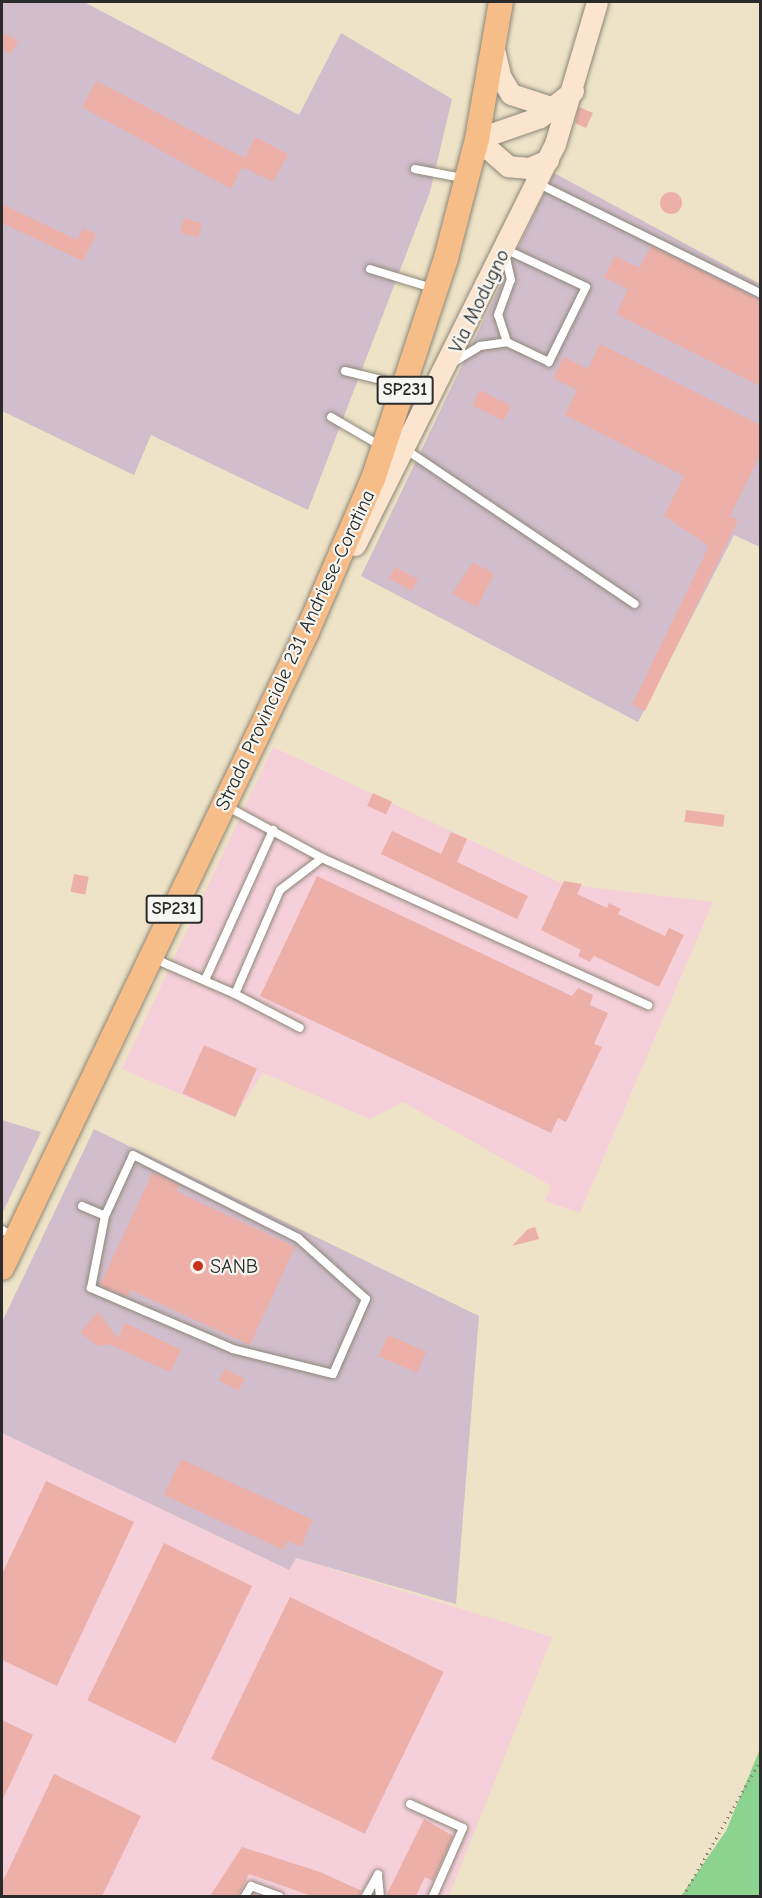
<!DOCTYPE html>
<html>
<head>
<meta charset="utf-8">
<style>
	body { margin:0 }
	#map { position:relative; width:762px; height:1898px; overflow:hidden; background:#eee3c7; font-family:"Comic Neue",sans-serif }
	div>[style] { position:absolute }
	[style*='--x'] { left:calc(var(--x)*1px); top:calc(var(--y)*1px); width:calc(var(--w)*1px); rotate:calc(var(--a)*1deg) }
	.built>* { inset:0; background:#f5cfda }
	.industrial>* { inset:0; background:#d1bdcb }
	.green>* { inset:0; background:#8cd38f }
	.building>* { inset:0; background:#ecb0a9; transform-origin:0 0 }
	.round { border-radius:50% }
	.path>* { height:3px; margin-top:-1.5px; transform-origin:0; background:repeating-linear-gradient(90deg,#8c8779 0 1.5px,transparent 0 6px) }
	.roads { filter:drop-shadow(0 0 2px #8c8779) drop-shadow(0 0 2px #8c8779) }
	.lane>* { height:8px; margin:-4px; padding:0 4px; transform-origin:4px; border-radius:4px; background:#fff }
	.secondary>* { height:21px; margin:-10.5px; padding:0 10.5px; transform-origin:10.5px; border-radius:10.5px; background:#fce5cf }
	.primary>* { height:24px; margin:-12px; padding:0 12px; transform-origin:12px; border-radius:12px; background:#f7bd88 }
	.dots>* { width:16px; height:16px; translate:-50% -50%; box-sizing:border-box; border:3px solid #f6f6f2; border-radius:50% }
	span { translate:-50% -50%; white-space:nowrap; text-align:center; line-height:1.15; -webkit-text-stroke:4.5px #f6f6f2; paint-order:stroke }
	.shield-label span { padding:2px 4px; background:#f6f6f2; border:2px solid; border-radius:4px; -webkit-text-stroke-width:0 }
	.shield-label { font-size:18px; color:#2b2b2b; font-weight:700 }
	.street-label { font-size:20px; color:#2b2b2b }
	.poi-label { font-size:20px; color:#2b2b2b }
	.left { translate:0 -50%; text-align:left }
	.frame { position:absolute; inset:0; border:3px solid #2b2b2b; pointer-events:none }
</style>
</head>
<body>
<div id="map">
	<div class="built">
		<i style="clip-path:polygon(273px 747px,563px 884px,713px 902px,580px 1213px,545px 1201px,551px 1186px,403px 1102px,370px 1119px,263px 1073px,234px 1117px,122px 1069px)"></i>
		<i style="clip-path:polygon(2px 1433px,289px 1570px,296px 1558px,552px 1637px,449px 1896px,2px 1896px)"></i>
	</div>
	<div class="industrial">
		<i style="clip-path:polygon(2px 2px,84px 2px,299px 115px,341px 33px,452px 99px,430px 192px,308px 510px,151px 435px,134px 475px,2px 411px)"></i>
		<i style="clip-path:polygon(554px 173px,760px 284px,760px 547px,734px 535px,638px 722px,361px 576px)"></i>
		<i style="clip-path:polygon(2px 1120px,41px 1132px,2px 1214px)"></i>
		<i style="clip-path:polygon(94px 1129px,479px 1316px,456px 1604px,296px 1558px,289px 1570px,2px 1433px,2px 1322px)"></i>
	</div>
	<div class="green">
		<i style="clip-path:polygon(760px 1749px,760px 1896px,681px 1896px,726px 1831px)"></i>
	</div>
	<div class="building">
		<i style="clip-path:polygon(2px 32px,18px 41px,11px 54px,2px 49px)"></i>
		<i style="clip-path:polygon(96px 81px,245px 158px,255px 137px,288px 154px,273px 182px,242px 167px,231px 189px,82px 107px)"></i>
		<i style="clip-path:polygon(579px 107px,593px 113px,586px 128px,575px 123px)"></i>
		<i class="round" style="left:660px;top:192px;width:22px;height:22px"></i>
		<i style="clip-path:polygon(2px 204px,77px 240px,83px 228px,96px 234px,83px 261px,2px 223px)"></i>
		<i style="left:184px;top:218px;width:19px;height:15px;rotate:16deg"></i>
		<i style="clip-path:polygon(651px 246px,760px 300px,760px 386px,616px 314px,628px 289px,604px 277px,615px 256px,639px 268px)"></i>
		<i style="clip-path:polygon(600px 344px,760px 425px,760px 455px,730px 516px,738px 520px,645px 711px,632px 705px,709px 546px,664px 516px,684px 476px,565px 415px,577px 390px,553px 378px,564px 357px,588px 369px)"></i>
		<i style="left:480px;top:390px;width:35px;height:17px;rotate:27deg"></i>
		<i style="clip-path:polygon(473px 562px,494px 574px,477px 607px,452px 594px)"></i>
		<i style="left:395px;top:567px;width:26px;height:13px;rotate:28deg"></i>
		<i style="left:373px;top:793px;width:21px;height:14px;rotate:25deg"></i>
		<i style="left:686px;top:810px;width:39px;height:12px;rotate:7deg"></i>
		<i style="clip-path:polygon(392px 831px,441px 854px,451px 832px,467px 839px,457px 862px,528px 896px,517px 919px,381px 854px)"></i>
		<i style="left:74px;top:874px;width:15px;height:18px;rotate:11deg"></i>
		<i style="clip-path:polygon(317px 876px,572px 996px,578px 988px,593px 995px,590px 1005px,608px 1013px,594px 1044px,602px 1047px,566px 1122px,558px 1118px,551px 1133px,260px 996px)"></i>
		<i style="clip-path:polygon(564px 881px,582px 884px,577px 894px,607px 908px,609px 903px,621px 909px,618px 914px,665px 936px,669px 928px,684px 935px,659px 987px,594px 956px,590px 962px,578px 956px,581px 950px,541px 930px)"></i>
		<i style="left:204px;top:1045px;width:58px;height:53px;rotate:24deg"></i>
		<i style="clip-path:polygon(153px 1172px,179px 1185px,176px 1191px,295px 1247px,250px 1345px,130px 1290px,127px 1297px,100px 1285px)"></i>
		<i style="clip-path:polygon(535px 1227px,539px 1239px,512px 1246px,528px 1229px)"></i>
		<i style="clip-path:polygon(98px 1312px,118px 1339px,125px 1323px,181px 1350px,170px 1372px,108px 1344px,98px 1346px,80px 1333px)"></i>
		<i style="left:388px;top:1335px;width:42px;height:23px;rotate:24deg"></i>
		<i style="left:225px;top:1369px;width:22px;height:13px;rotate:27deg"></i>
		<i style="clip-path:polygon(181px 1459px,313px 1520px,301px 1547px,287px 1541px,283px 1550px,164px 1495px)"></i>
		<i style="clip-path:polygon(46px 1481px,134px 1522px,57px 1686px,2px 1660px,2px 1574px)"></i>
		<i style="left:164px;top:1543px;width:98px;height:175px;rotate:26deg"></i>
		<i style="left:290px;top:1597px;width:171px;height:180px;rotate:26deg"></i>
		<i style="clip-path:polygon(2px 1720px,33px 1735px,2px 1801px)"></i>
		<i style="clip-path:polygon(54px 1774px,141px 1816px,102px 1896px,2px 1896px,2px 1883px)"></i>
		<i style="clip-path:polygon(424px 1819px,453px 1836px,433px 1881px,425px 1877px,416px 1896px,386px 1896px)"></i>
		<i style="clip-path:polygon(242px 1847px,320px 1872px,362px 1891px,360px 1896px,312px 1896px,249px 1874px,238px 1896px,210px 1896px)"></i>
	</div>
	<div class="path">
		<i style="--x:683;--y:1896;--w:155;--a:-60.3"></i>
	</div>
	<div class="roads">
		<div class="lane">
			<i style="--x:415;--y:169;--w:48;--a:10.8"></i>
			<i style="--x:537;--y:183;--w:249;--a:26.3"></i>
			<i style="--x:505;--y:249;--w:89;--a:25.1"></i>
			<i style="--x:586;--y:287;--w:84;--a:116.3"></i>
			<i style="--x:549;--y:362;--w:47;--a:-154.5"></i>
			<i style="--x:370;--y:269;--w:65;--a:17"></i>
			<i style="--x:452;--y:363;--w:33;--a:-31"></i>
			<i style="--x:480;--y:346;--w:27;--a:-8"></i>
			<i style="--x:507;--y:342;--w:28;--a:-108"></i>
			<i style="--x:498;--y:315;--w:37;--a:-70"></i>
			<i style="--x:511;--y:280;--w:28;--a:-103"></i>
			<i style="--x:345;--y:371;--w:59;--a:13.8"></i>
			<i style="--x:331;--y:417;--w:58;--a:30.1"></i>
			<i style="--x:405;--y:449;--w:277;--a:34"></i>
			<i style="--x:226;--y:806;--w:109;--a:28.4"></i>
			<i style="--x:155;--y:959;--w:87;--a:23.6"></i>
			<i style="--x:235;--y:994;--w:113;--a:-66.6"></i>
			<i style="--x:280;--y:890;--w:53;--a:-37.3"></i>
			<i style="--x:322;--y:858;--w:358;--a:24.3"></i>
			<i style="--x:205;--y:980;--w:165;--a:-65.6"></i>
			<i style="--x:235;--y:994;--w:73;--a:27.6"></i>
			<i style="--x:82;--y:1206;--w:25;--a:23"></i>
			<i style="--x:105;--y:1216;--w:67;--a:-65.3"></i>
			<i style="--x:133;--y:1155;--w:185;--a:26.7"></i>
			<i style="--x:298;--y:1238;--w:91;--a:41.9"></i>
			<i style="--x:366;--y:1299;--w:82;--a:113.7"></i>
			<i style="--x:333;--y:1374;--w:103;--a:-166"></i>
			<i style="--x:233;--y:1349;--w:155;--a:-156.8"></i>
			<i style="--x:91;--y:1288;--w:73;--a:-79"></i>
			<i style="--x:2;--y:1230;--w:15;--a:28"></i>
			<i style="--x:410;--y:1804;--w:58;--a:24.4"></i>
			<i style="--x:463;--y:1828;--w:74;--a:113.8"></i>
			<i style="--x:378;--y:1875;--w:21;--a:85"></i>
			<i style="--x:245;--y:1896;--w:12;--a:-59"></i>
			<i style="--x:251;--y:1886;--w:30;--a:20"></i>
			<i style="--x:366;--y:1896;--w:25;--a:-61"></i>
		</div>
		<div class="secondary">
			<i style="--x:494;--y:49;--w:28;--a:77"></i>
			<i style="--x:500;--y:76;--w:21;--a:59"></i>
			<i style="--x:511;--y:94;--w:45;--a:18"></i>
			<i style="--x:548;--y:160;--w:21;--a:157"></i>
			<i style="--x:529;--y:168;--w:21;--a:-175"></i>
			<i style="--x:508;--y:166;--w:41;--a:-138.9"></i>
			<i style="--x:477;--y:139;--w:67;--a:-19.2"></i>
			<i style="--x:540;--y:117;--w:42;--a:-38.2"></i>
			<i style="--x:355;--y:545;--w:448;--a:-63.5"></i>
			<i style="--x:555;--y:144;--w:148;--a:-73.5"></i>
		</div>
		<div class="primary">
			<i style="--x:2;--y:1268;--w:705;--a:-64.38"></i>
			<i style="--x:307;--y:632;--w:167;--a:-66.7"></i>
			<i style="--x:373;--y:479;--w:233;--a:-71.7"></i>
			<i style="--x:446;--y:258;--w:123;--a:-75.4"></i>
			<i style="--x:477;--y:139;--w:139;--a:-80.1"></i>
		</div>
	</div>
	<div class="dots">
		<i style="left:198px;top:1266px;background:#c8321e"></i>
	</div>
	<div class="shield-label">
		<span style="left:405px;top:390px">SP231</span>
		<span style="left:174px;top:909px">SP231</span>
	</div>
	<div class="street-label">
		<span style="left:479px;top:301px;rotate:-64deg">Via Modugno</span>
		<span style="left:295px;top:650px;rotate:-65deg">Strada Provinciale 231 Andriese-Coratina</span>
	</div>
	<div class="poi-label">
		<span class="left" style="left:210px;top:1266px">SANB</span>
	</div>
	<div class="frame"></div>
</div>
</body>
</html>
